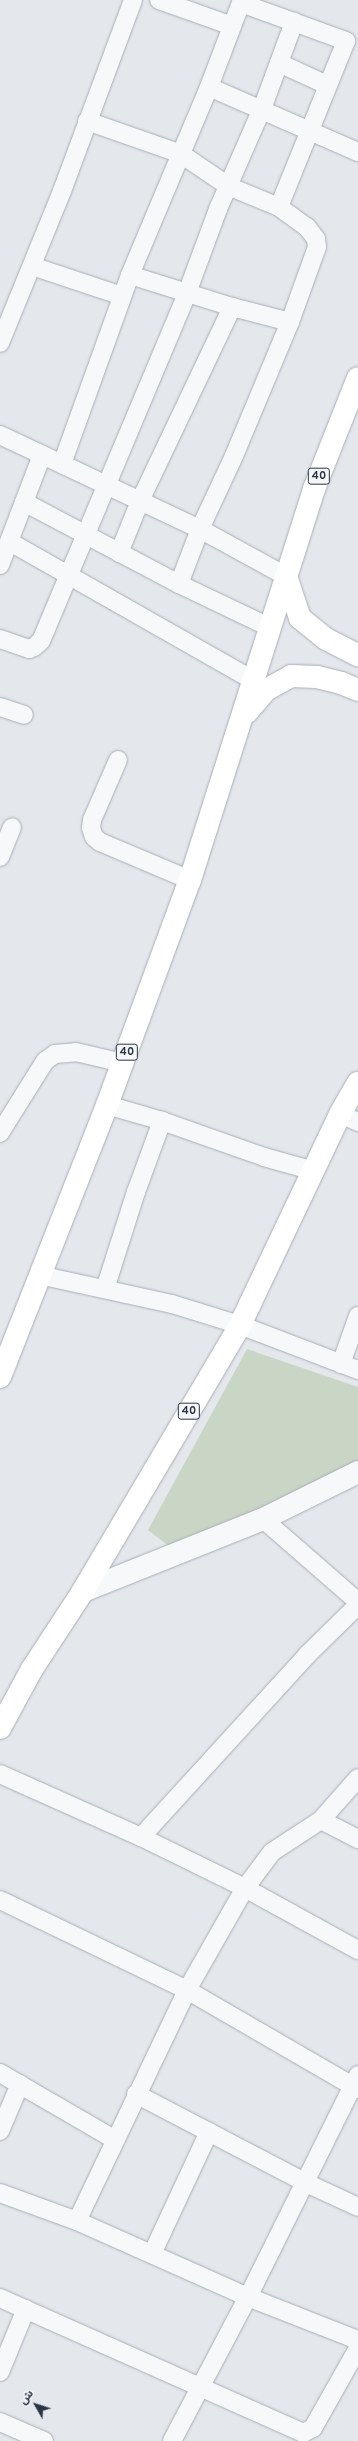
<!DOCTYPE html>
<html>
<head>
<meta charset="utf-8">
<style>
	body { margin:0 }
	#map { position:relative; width:358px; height:2441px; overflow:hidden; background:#e4e7ec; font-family:Overpass,"Noto Sans Arabic",sans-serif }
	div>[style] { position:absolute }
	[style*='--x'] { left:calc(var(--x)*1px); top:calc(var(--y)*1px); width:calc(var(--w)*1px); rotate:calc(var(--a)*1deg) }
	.green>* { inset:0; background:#c9d6c5 }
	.roads { filter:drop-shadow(0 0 1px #a9aeb7) drop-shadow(0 0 1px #a9aeb7) }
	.minor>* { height:18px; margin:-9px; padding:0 9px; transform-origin:9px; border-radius:9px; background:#f7f8fa }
	.tertiary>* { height:22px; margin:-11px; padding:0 11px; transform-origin:11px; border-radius:11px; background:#f7f8fa }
	.trunk>* { height:22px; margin:-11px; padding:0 11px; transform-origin:11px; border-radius:11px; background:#fff }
	span { translate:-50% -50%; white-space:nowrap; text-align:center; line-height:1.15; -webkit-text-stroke:3px #f4f6f9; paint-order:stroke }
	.shield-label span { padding:1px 3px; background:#f4f6f9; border:1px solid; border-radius:3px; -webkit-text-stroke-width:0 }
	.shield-label { font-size:11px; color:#2b3445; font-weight:700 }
	.north { position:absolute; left:16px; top:2385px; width:40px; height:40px; -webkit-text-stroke:3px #f4f6f9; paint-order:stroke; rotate:309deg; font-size:11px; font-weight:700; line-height:16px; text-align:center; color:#2b3445 }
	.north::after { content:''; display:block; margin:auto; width:14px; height:18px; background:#2b3445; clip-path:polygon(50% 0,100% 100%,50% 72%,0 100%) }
</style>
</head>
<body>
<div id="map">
	<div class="green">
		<i style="clip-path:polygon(247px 1349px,358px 1387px,358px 1466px,179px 1554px,148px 1530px)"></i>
	</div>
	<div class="roads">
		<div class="minor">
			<i style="--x:159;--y:0;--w:77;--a:19.6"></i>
			<i style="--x:241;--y:3;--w:112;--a:19.9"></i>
			<i style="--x:346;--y:41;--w:179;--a:112"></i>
			<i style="--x:279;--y:63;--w:53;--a:24.6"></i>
			<i style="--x:209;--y:87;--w:163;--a:23.6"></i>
			<i style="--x:87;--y:121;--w:100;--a:19.3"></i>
			<i style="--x:181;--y:154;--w:57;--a:34.2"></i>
			<i style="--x:228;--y:186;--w:55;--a:22.4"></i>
			<i style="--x:279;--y:207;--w:34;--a:36"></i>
			<i style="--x:307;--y:227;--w:15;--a:53"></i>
			<i style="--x:316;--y:239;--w:8;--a:83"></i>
			<i style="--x:317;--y:247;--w:80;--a:109.8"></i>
			<i style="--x:290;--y:322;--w:145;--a:112.7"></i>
			<i style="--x:234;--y:456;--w:81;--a:115"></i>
			<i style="--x:200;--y:529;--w:59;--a:110.9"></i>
			<i style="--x:32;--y:266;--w:95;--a:18.4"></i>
			<i style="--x:130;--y:275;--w:107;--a:17.4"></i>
			<i style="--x:232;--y:307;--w:60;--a:14.5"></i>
			<i style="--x:0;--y:343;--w:164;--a:-67.8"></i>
			<i style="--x:62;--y:191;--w:204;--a:-69.6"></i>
			<i style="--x:0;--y:435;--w:221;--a:25.2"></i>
			<i style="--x:200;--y:529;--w:98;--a:28.7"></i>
			<i style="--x:62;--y:464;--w:201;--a:-70.2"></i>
			<i style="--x:130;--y:275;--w:204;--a:-67.2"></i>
			<i style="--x:209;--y:87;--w:93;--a:-69.2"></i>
			<i style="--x:24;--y:502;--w:175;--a:27.9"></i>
			<i style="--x:179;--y:584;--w:100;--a:25.5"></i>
			<i style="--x:10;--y:542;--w:279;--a:29.6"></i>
			<i style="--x:119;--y:553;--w:56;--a:-68"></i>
			<i style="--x:140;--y:501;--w:215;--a:-64.6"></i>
			<i style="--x:0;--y:565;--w:118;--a:-69.1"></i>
			<i style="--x:0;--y:639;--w:31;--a:19"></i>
			<i style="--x:29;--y:649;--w:5;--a:-22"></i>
			<i style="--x:34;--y:647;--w:9;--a:-41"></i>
			<i style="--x:41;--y:641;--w:377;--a:-67.2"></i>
			<i style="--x:187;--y:293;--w:90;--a:-69.7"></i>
			<i style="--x:218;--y:209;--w:109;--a:-66.3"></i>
			<i style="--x:262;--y:109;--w:93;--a:-69.8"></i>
			<i style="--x:0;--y:707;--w:25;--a:18"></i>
			<i style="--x:118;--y:760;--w:65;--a:113.4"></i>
			<i style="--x:92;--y:820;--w:8;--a:97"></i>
			<i style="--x:91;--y:828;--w:9;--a:72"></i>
			<i style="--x:94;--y:837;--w:8;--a:40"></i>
			<i style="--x:100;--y:842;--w:98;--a:22.9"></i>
			<i style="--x:0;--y:857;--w:32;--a:-68"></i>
			<i style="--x:107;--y:1105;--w:57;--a:16.2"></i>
			<i style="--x:162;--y:1121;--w:108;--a:19.4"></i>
			<i style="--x:264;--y:1157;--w:52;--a:15.6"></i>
			<i style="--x:340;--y:1114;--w:20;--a:24"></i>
			<i style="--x:0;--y:1133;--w:85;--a:-58"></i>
			<i style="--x:45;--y:1061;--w:12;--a:-35"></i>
			<i style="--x:55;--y:1054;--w:21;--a:-5"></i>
			<i style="--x:76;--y:1052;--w:48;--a:13.2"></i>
			<i style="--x:39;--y:1275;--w:136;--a:12.3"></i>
			<i style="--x:172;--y:1304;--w:71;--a:17.2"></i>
			<i style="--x:240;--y:1325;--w:126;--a:20.9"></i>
			<i style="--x:105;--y:1289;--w:102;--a:-72.3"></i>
			<i style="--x:136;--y:1192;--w:76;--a:-69.9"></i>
			<i style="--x:341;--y:1364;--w:51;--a:-70.5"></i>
			<i style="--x:263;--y:1519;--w:126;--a:41.1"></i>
			<i style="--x:0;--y:1774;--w:154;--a:24.1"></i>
			<i style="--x:141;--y:1837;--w:116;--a:26.1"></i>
			<i style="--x:245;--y:1888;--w:129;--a:28.8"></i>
			<i style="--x:321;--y:1820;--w:42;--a:27.2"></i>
			<i style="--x:141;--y:1837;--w:246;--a:-47.6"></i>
			<i style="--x:307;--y:1655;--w:71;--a:-44.4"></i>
			<i style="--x:0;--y:1900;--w:208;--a:25.7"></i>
			<i style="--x:187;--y:1990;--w:198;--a:30.1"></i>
			<i style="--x:0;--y:2073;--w:132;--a:30.1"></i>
			<i style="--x:136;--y:2094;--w:190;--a:27.6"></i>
			<i style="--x:304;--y:2182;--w:60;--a:24.8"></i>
			<i style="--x:0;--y:2131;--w:51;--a:-66.9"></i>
			<i style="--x:0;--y:2193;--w:82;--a:20"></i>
			<i style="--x:77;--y:2221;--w:187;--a:24"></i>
			<i style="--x:248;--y:2297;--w:118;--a:21.4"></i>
			<i style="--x:77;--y:2221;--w:256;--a:-64.5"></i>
			<i style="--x:187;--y:1990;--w:117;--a:-60.4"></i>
			<i style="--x:245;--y:1888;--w:45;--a:-53.1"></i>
			<i style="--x:272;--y:1852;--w:59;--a:-33.1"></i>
			<i style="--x:321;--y:1820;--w:56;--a:-48.6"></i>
			<i style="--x:152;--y:2254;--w:135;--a:-65"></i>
			<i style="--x:0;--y:2298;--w:332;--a:24"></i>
			<i style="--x:303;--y:2433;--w:11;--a:-27"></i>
			<i style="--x:313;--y:2428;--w:92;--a:-60.6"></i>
			<i style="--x:0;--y:2372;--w:68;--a:-67.6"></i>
			<i style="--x:0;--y:2422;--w:48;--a:23.4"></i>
			<i style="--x:172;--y:2441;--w:163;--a:-62.2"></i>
			<i style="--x:248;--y:2297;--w:248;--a:-63.6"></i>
		</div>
		<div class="tertiary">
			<i style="--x:83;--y:1591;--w:194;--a:-21.8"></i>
			<i style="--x:263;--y:1519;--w:106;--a:-26.3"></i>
		</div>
		<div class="trunk">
			<i style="--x:286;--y:576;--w:44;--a:71.6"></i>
			<i style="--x:300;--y:618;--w:33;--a:39"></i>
			<i style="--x:326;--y:639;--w:36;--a:27"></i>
			<i style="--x:247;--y:712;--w:29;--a:-49"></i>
			<i style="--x:266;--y:690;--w:29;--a:-29"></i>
			<i style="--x:291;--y:676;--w:26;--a:2"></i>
			<i style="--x:317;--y:677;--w:25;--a:14"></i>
			<i style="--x:341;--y:683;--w:18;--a:22"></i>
			<i style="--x:0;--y:1377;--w:292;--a:-68.5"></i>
			<i style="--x:107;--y:1105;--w:240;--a:-69.8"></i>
			<i style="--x:190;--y:880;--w:410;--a:-72.4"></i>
			<i style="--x:314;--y:489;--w:119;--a:-68.4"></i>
			<i style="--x:0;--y:1728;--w:67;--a:-61.5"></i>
			<i style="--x:32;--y:1669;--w:93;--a:-56.8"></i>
			<i style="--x:83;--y:1591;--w:309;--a:-59.4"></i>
			<i style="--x:240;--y:1325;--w:233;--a:-64.6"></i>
			<i style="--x:340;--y:1114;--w:36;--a:-60"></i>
		</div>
	</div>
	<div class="shield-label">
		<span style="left:319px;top:476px">40</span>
		<span style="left:127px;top:1052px">40</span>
		<span style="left:189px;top:1411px">40</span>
	</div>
	<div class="north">ش</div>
</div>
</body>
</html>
